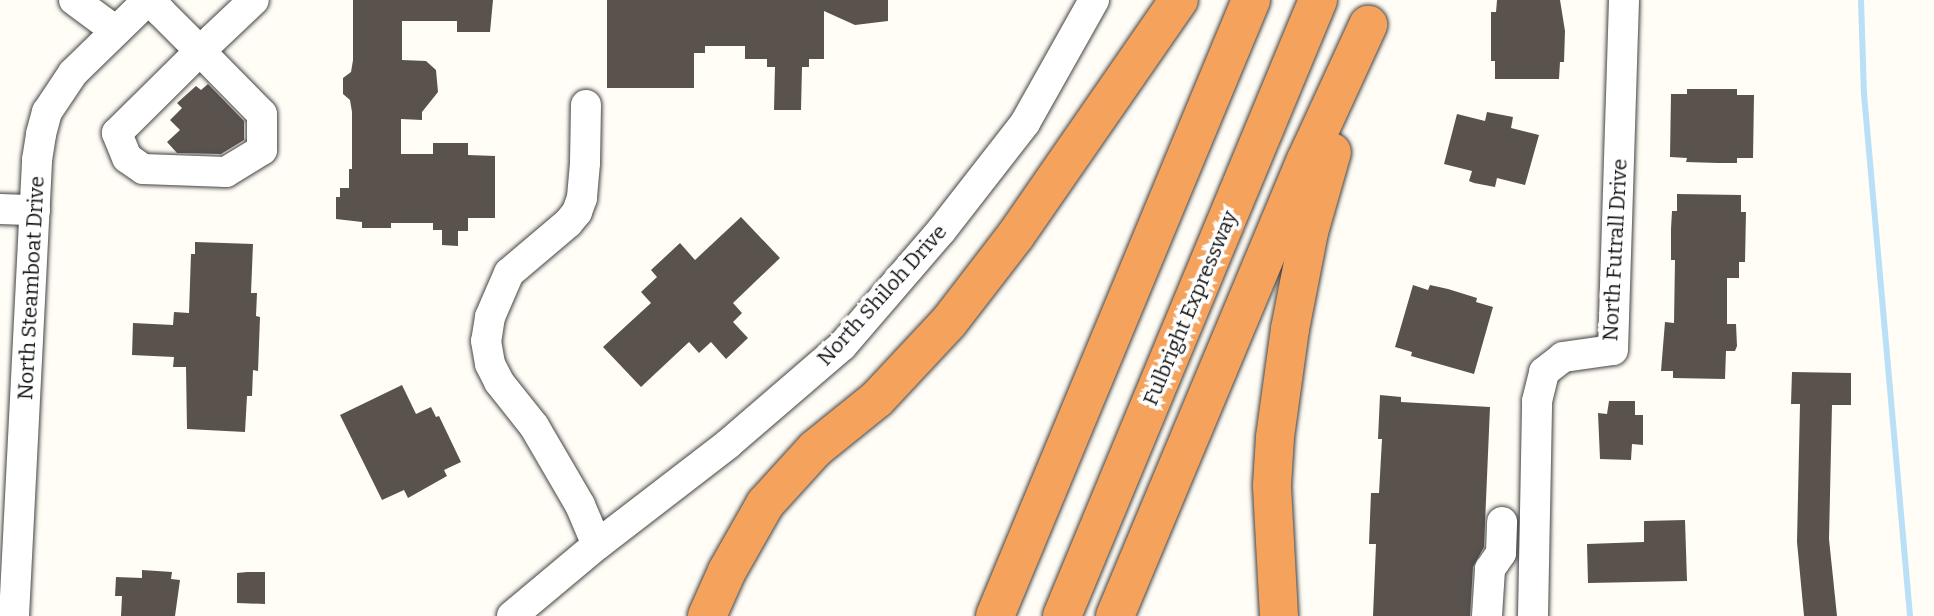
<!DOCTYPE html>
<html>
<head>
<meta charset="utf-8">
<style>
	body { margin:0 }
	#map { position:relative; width:1934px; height:616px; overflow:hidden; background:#fffdf5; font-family:Bitter,serif }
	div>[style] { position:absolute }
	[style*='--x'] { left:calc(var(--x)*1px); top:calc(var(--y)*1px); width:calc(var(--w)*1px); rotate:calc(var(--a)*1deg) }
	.stream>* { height:6px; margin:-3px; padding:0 3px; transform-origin:3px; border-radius:3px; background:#b9e0f7 }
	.building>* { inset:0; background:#5a524d }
	.roads { filter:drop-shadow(0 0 2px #444) drop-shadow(0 0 2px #444) }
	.minor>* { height:30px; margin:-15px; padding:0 15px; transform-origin:15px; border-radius:15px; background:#fff }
	.highway>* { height:38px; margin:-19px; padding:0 19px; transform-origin:19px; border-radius:19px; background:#f5a25d }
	span { translate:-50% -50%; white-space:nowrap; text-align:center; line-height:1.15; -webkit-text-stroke:7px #fff; paint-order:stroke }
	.street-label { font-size:21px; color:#111 }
</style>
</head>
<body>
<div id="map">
	<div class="stream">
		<i style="--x:1861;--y:0;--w:94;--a:88.2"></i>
		<i style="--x:1864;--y:94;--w:524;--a:84.96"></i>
	</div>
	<div class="building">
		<i style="clip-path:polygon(353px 0,493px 0,490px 32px,457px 32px,457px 21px,402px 21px,402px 60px,426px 61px,436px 70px,438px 92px,422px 112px,422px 120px,401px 119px,401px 154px,433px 154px,433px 143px,468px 143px,468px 155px,495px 156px,495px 218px,468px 218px,468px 231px,458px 231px,458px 246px,442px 245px,442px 230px,433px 230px,433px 223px,391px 223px,391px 228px,362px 228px,362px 222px,336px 219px,336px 197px,340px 197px,340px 188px,349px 188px,349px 169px,352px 169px,352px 112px,350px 100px,343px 94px,343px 78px,351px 72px,353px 60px)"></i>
		<i style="clip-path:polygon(607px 0,888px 0,888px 21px,855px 25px,824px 11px,824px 59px,809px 59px,809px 67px,802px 67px,801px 110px,774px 110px,775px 67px,767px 67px,767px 59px,745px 59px,745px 46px,705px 46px,705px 53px,694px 53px,694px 88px,607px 88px)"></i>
		<i style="clip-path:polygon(1497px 0,1560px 0,1565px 31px,1564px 62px,1560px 62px,1559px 79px,1495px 79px,1495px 61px,1491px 61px,1491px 12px,1496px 12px)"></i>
		<i style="clip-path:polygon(208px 84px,244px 121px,244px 140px,221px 154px,177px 153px,167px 142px,180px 130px,170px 120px,182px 108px,177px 103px,196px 86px,201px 90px)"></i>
		<i style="clip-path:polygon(1687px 89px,1737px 89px,1737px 95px,1754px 95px,1753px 158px,1737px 158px,1737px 163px,1718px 163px,1686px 162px,1687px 158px,1670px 157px,1671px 94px,1687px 94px)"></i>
		<i style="clip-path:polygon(1487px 112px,1513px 117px,1511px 128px,1539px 135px,1525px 185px,1497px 178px,1495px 187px,1474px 183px,1469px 181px,1472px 171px,1444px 164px,1457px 114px,1485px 121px)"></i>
		<i style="clip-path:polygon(1677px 194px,1741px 195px,1741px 212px,1746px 212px,1745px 262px,1739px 262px,1739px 278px,1727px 278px,1727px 324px,1736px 324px,1737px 346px,1735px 351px,1726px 351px,1725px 379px,1673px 378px,1673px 371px,1661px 371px,1665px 322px,1674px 323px,1675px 260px,1671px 260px,1671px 229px,1672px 211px,1677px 211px)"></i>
		<i style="clip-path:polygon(741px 217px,780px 258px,733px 303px,742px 313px,733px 322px,748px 338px,726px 359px,711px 342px,699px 353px,689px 342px,641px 387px,603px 347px,651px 303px,641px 292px,657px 277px,651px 270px,680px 243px,695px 260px)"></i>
		<i style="clip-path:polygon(195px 242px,253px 244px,251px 293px,257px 293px,256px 316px,260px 317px,258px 371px,253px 370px,252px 396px,247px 396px,245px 432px,187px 429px,186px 367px,173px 367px,174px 357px,132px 355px,133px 323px,173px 325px,174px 312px,189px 313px,191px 254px,195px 254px)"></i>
		<i style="clip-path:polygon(1413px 285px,1428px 290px,1430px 285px,1448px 289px,1477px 298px,1476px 302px,1493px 307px,1474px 374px,1411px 356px,1412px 352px,1395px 347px)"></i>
		<i style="clip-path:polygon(1792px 372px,1851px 373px,1851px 405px,1832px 405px,1829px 539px,1837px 616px,1804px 616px,1797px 542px,1800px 404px,1791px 404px)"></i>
		<i style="clip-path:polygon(402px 385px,416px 414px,431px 407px,436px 417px,439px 416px,461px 462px,444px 470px,447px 476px,408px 498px,404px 490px,382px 500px,340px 415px)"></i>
		<i style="clip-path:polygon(1380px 395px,1401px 397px,1401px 402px,1490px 407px,1484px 547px,1473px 567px,1470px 616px,1373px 616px,1376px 544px,1369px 544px,1371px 493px,1379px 493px,1382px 439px,1378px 439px)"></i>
		<i style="clip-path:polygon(1609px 401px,1635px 401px,1635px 415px,1643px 415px,1643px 445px,1632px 444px,1631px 460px,1600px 459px,1598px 413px,1607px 414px)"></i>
		<i style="clip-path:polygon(1685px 520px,1687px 581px,1588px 583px,1587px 544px,1644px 542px,1644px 521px)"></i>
		<i style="clip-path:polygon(142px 570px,172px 572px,171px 579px,180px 580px,175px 616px,121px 616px,122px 596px,115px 596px,116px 577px,142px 578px)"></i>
		<i style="clip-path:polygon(247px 572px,265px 572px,265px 604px,237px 603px,237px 573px)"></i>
	</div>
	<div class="roads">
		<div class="minor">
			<i style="--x:74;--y:0;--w:52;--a:36.4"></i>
			<i style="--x:150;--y:0;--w:16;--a:47"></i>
			<i style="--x:161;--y:12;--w:55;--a:45"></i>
			<i style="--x:200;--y:51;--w:88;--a:45.5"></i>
			<i style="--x:262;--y:114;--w:36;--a:90"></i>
			<i style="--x:262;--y:150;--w:42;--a:148.6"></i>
			<i style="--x:226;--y:172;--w:83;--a:-177.9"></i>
			<i style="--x:143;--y:169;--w:19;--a:-145"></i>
			<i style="--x:127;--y:158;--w:27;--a:-112"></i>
			<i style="--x:117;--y:133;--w:117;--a:-44.7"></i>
			<i style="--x:200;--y:51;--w:74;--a:-43.4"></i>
			<i style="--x:586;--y:105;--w:58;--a:91"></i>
			<i style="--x:585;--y:163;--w:35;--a:95"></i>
			<i style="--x:582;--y:198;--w:15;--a:110"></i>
			<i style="--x:577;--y:212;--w:14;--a:129"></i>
			<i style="--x:568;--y:223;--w:77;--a:139.7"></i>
			<i style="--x:509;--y:273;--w:48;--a:113.4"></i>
			<i style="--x:490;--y:317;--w:24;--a:99"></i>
			<i style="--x:486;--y:341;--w:23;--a:80"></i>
			<i style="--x:490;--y:364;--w:20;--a:63"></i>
			<i style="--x:499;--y:382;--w:56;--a:51.5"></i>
			<i style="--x:534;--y:426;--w:91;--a:59.8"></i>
			<i style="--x:580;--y:505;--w:43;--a:67"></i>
			<i style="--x:0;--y:209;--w:35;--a:2"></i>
			<i style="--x:14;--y:616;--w:457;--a:-87.1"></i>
			<i style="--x:37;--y:160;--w:26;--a:-81"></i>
			<i style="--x:41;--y:134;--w:23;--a:-75"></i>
			<i style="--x:47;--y:112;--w:47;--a:-56.3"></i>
			<i style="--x:73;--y:73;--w:105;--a:-44.2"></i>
			<i style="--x:512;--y:616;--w:111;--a:-39.9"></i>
			<i style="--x:597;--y:545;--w:165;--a:-37.6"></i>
			<i style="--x:728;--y:444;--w:150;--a:-40.7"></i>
			<i style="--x:842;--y:346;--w:152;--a:-49.3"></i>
			<i style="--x:941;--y:231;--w:137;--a:-52.1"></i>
			<i style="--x:1025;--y:123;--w:141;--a:-60.7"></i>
			<i style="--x:1487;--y:616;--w:47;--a:-86.3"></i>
			<i style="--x:1490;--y:569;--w:19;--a:-55"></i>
			<i style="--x:1501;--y:553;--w:31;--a:-88"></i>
			<i style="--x:1533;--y:616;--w:215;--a:-88.9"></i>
			<i style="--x:1537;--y:401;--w:30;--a:-76"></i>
			<i style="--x:1544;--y:372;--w:24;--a:-38"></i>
			<i style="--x:1563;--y:357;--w:50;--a:-8"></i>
			<i style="--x:1613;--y:350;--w:350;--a:-88.2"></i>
		</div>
		<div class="highway">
			<i style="--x:707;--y:616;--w:49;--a:-66"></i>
			<i style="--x:727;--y:571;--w:77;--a:-60.4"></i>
			<i style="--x:765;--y:504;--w:74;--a:-47.7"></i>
			<i style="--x:815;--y:449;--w:80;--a:-38.9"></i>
			<i style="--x:877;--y:399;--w:105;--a:-46.9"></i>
			<i style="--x:949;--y:322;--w:110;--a:-52.4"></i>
			<i style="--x:1016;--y:235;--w:286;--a:-55.3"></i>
			<i style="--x:995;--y:616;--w:667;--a:-67.43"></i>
			<i style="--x:1062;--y:616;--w:667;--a:-67.43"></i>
			<i style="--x:1115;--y:616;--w:494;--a:-67.3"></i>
			<i style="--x:1306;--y:160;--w:149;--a:-65.3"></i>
			<i style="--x:1279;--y:616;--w:131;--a:-93.1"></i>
			<i style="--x:1272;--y:485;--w:48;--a:-86.4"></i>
			<i style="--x:1275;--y:437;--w:109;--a:-82.1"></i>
			<i style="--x:1290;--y:329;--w:99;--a:-78.9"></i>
			<i style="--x:1309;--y:232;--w:83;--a:-74"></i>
		</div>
	</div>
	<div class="street-label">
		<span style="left:1615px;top:250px;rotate:-87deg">North Futrall Drive</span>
		<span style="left:31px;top:288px;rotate:-87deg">North Steamboat Drive</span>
		<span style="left:882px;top:295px;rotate:-48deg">North Shiloh Drive</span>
		<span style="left:1190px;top:308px;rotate:-67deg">Fulbright Expressway</span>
	</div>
</div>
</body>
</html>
